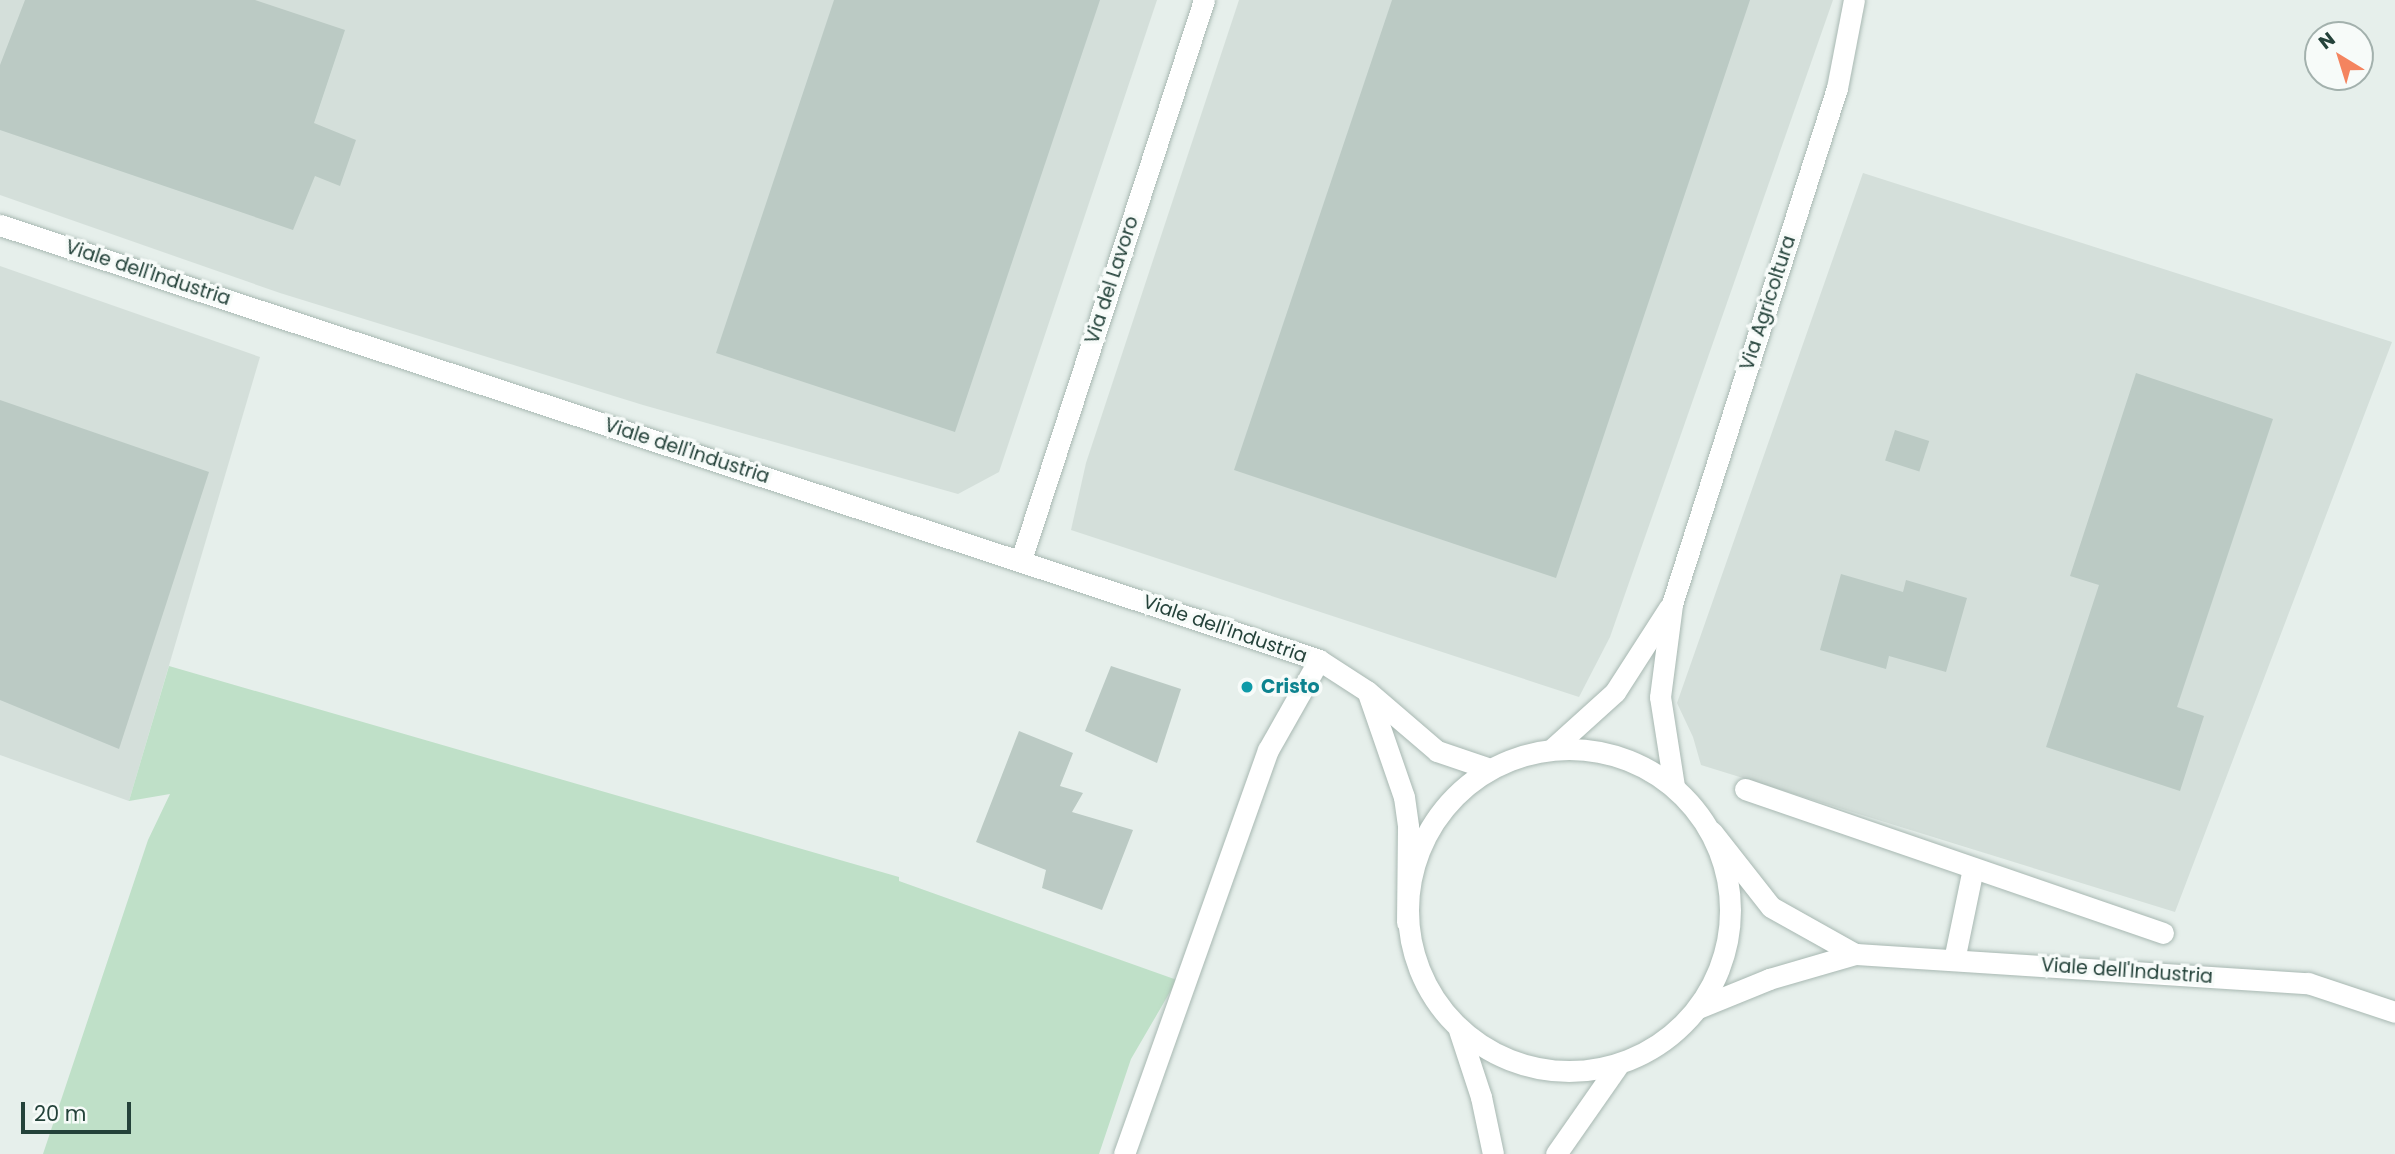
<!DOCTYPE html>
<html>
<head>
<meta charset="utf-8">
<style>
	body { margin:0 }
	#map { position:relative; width:2395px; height:1154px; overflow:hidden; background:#e6efeb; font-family:Poppins,sans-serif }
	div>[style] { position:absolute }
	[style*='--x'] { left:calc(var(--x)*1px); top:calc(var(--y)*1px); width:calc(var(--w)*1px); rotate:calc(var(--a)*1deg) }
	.built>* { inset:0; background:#d4dfda }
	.green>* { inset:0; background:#bfe0c8 }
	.building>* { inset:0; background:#bbcac4; transform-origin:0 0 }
	.roads { filter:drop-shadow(0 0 2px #a8b8b2) drop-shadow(0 0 2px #a8b8b2) }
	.minor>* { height:21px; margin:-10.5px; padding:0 10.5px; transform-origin:10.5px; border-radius:10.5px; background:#fff }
	.tertiary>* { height:21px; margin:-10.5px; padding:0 10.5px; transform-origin:10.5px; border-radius:10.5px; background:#fff }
	.secondary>* { height:21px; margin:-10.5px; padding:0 10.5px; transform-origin:10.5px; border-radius:10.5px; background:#fff }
	.secondary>.ring { margin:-10.5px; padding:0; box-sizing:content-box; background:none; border:21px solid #fff; border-radius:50% }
	.dots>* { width:19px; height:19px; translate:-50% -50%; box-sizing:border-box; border:4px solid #f7fbf9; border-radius:50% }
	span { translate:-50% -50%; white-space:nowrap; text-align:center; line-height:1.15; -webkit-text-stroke:7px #f7fbf9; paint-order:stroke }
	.street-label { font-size:19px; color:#24423a }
	.culture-label { font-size:19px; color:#0d838f; font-weight:700 }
	.left { translate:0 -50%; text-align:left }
	.north { position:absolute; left:2304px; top:21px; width:70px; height:70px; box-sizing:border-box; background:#f7fbf9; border:2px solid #a3b1ad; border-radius:50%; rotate:322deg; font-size:19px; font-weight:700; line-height:28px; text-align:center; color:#24423a }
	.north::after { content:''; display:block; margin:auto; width:24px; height:32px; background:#f4845f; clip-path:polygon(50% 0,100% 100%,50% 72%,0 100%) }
	.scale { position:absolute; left:21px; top:1102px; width:110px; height:32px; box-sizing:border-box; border:4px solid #24423a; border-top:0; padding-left:9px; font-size:21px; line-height:24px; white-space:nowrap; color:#24423a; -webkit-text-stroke:5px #f7fbf9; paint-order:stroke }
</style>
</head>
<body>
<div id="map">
	<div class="built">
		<i style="clip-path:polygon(0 0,1157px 0,999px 472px,958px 494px,643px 405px,280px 293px,0 195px)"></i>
		<i style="clip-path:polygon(1239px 0,1833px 0,1610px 637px,1579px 697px,1071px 530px,1086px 463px)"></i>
		<i style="clip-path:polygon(1863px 173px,2392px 342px,2175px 912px,1701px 765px,1693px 737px,1677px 703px)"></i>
		<i style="clip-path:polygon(0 266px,260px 357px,129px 801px,0 755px)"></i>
	</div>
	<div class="green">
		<i style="clip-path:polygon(169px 666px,899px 877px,899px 881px,1177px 980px,1131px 1059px,1099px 1154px,43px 1154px,148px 840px,170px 794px,129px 801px)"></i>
	</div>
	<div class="building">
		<i style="clip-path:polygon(25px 0,255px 0,345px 30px,314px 123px,356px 140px,340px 186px,315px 176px,293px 230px,0 130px,0 65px)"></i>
		<i style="clip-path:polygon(834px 0,1100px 0,955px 432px,716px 353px)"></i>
		<i style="clip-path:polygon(1392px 0,1750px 0,1556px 578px,1234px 470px)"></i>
		<i style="clip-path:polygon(2136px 373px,2273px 419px,2177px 707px,2204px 716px,2180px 791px,2046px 747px,2099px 585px,2070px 576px)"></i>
		<i style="clip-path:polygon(0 400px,209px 472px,119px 749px,0 700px)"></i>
		<i style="left:1895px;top:430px;width:36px;height:32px;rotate:18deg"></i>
		<i style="clip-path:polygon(1841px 574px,1903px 592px,1906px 580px,1967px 598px,1946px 672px,1889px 656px,1886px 669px,1820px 650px)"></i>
		<i style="clip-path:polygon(1111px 666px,1181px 689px,1157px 763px,1085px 731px)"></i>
		<i style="clip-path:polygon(1019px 731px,1073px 753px,1060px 786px,1083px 793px,1072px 812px,1133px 830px,1102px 910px,1042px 888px,1046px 870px,976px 842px)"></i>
	</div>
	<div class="roads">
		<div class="minor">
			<i style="--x:1021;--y:560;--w:589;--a:-71.9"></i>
			<i style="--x:1745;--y:789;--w:442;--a:19"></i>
			<i style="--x:1712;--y:832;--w:95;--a:51.8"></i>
			<i style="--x:1771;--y:907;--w:96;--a:29.2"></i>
			<i style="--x:1954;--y:960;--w:94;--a:-78.3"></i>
			<i style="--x:1698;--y:1008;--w:77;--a:-22.2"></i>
			<i style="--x:1769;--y:979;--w:90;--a:-16.2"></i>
			<i style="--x:1855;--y:954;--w:454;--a:3.7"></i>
			<i style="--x:2308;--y:983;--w:92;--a:18.4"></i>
			<i style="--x:1124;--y:1154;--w:429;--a:-70.4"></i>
			<i style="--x:1268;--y:750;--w:103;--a:-60.5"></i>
		</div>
		<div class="tertiary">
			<i style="--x:0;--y:225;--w:1389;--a:18.25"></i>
			<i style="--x:1319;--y:660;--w:57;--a:32.9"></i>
			<i style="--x:1367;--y:691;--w:92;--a:40.6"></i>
			<i style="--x:1437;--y:751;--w:56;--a:18.8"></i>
			<i style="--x:1368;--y:693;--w:110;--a:70.9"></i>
			<i style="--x:1404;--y:797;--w:30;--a:82"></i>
			<i style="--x:1408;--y:827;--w:95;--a:90.6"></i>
		</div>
		<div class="secondary">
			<i class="ring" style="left:1408px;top:749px;width:301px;height:301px"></i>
			<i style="--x:1552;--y:749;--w:85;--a:-42.1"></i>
			<i style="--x:1615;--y:692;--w:100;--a:-57.3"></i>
			<i style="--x:1674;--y:786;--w:90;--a:-98.9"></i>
			<i style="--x:1660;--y:697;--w:94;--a:-82.6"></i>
			<i style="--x:1672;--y:604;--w:542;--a:-72.27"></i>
			<i style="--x:1837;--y:88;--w:90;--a:-79.1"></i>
			<i style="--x:1459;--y:1030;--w:71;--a:71.8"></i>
			<i style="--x:1481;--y:1097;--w:58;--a:78.1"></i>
			<i style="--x:1556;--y:1154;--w:108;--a:-55.1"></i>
		</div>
	</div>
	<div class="dots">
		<i style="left:1247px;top:687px;background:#0f9aa8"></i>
	</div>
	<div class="street-label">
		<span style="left:148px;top:273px;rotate:18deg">Viale dell'Industria</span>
		<span style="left:1112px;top:280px;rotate:-72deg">Via del Lavoro</span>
		<span style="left:1768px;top:303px;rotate:-72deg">Via Agricoltura</span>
		<span style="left:687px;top:451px;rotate:18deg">Viale dell'Industria</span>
		<span style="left:1225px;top:629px;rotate:19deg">Viale dell'Industria</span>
		<span style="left:2127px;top:971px;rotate:4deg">Viale dell'Industria</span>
	</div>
	<div class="culture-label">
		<span class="left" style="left:1261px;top:687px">Cristo</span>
	</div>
	<div class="north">N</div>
	<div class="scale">20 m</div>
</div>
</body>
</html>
